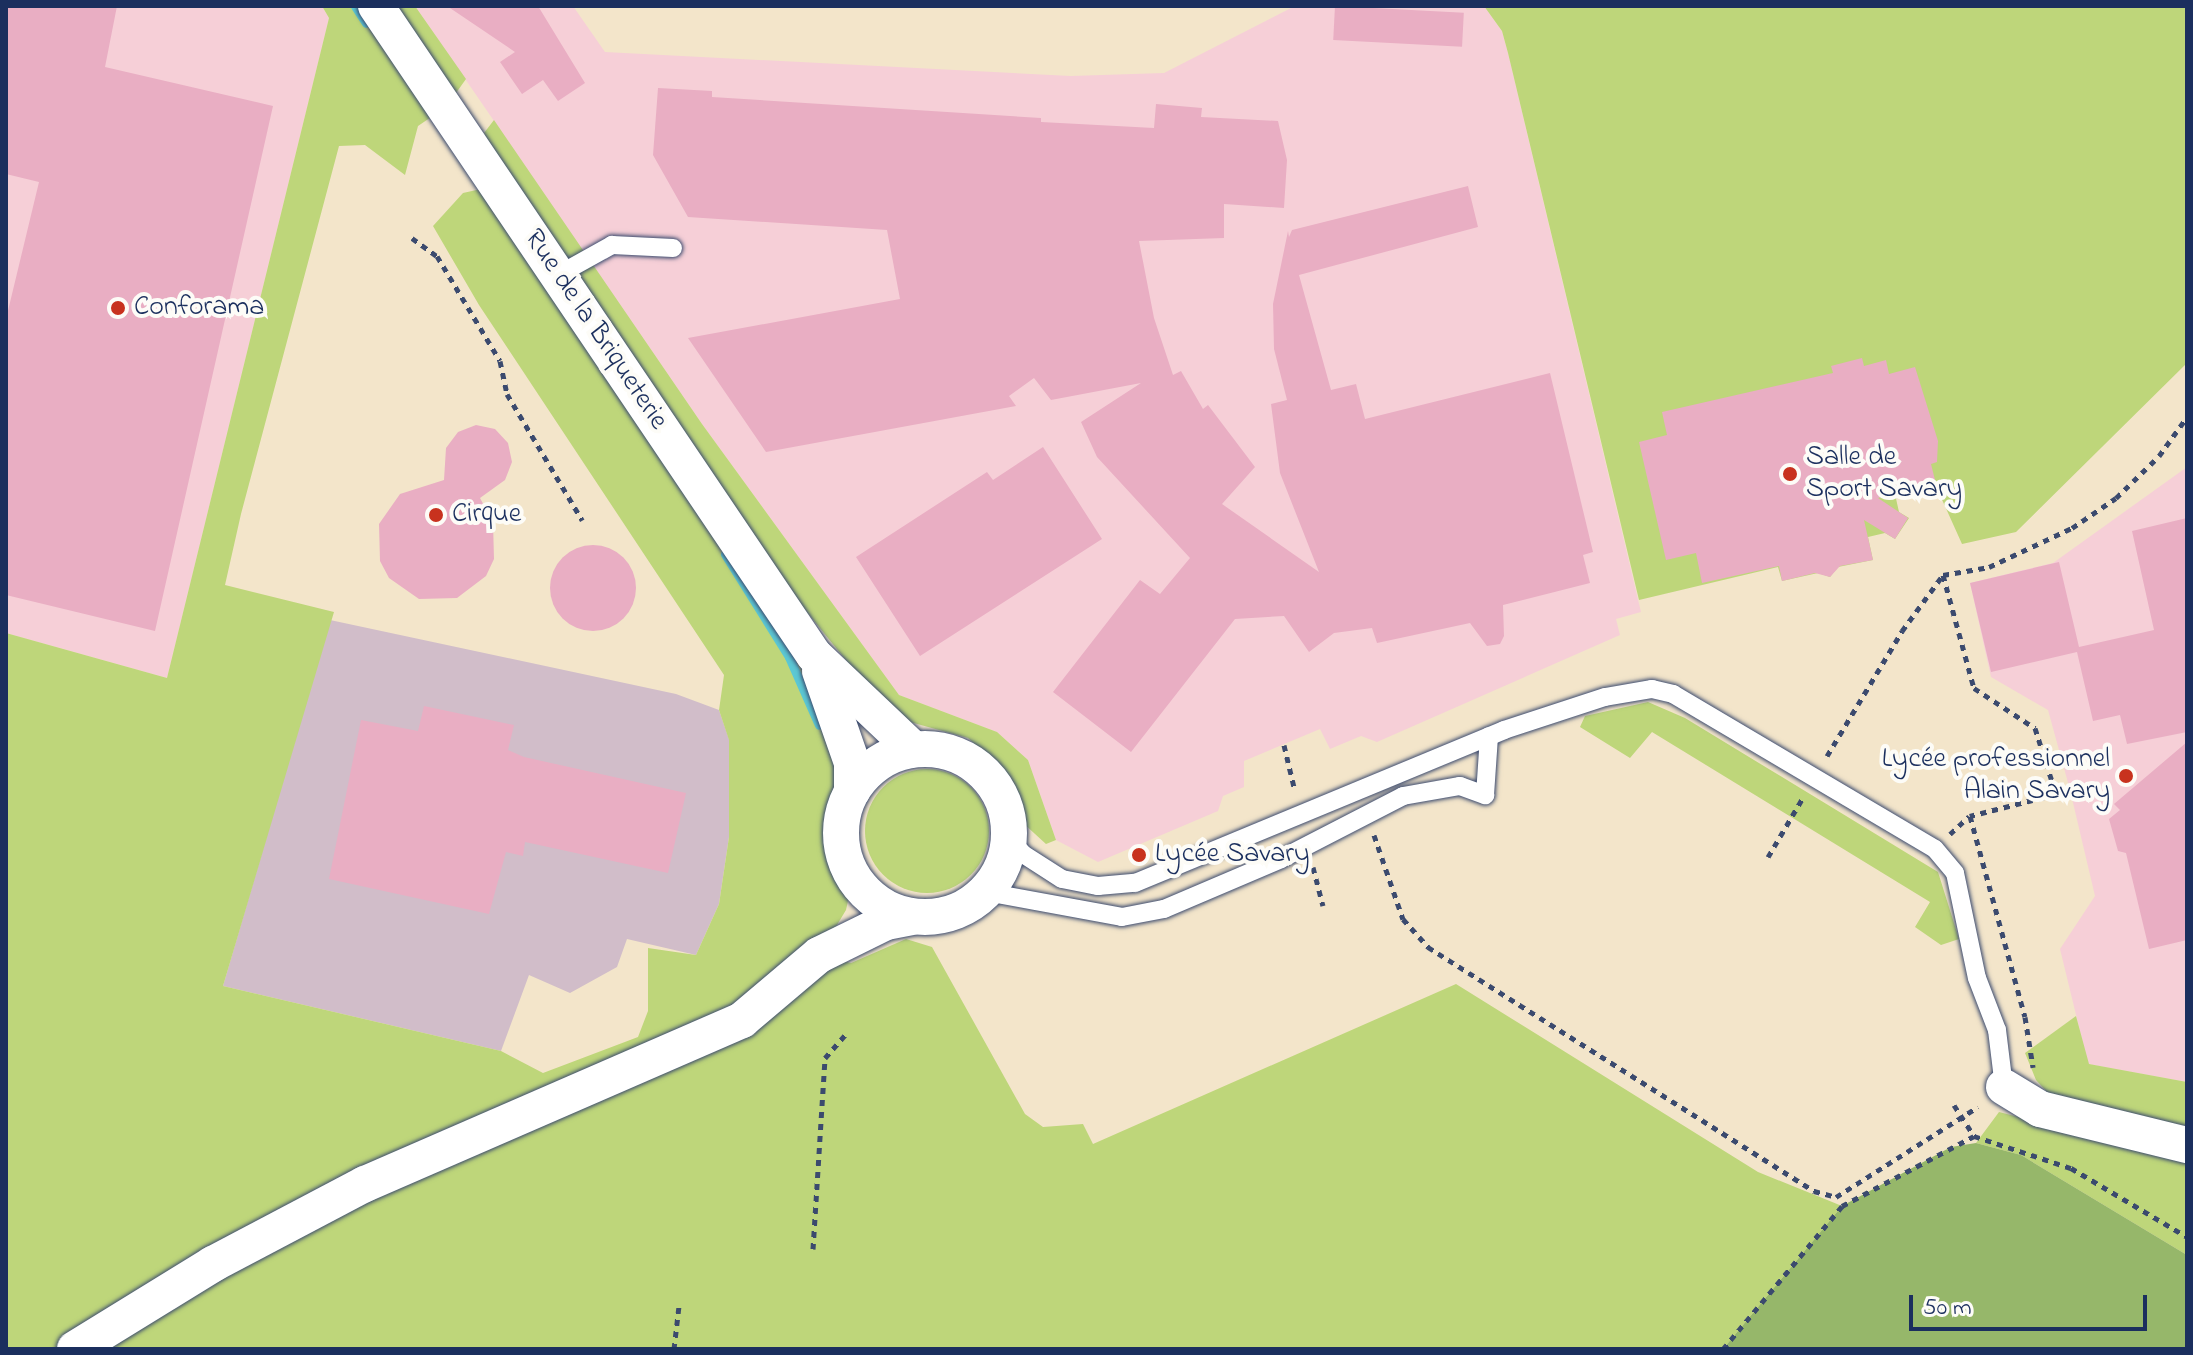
<!DOCTYPE html>
<html>
<head>
<meta charset="utf-8">
<style>
	body { margin:0 }
	#map { position:relative; width:2193px; height:1355px; overflow:hidden; background:#f3e5ca; font-family:"Indie Flower",sans-serif }
	div>[style] { position:absolute }
	[style*='--x'] { left:calc(var(--x)*1px); top:calc(var(--y)*1px); width:calc(var(--w)*1px); rotate:calc(var(--a)*1deg) }
	.built>* { inset:0; background:#f6cfd7 }
	.industrial>* { inset:0; background:#d1bdc9 }
	.green>* { inset:0; background:#bed67a }
	.round { border-radius:50% }
	.forest>* { inset:0; background:#96b76a }
	.stream>* { height:9px; margin:-4.5px; padding:0 4.5px; transform-origin:4.5px; border-radius:4.5px; background:#5cc8d4 }
	.building>* { inset:0; background:#e9aec3; transform-origin:0 0 }
	.path>* { height:5px; margin-top:-2.5px; transform-origin:0; background:repeating-linear-gradient(90deg,#3b4a6e 0 6px,transparent 0 12px) }
	.roads { filter:drop-shadow(0 0 2px #3b4a6e) drop-shadow(0 0 2px #3b4a6e) }
	.lane>* { height:18px; margin:-9px; padding:0 9px; transform-origin:9px; border-radius:9px; background:#fff }
	.street>* { height:36px; margin:-18px; padding:0 18px; transform-origin:18px; border-radius:18px; background:#fff }
	.street>.ring { margin:-18px; padding:0; box-sizing:content-box; background:none; border:36px solid #fff; border-radius:50% }
	.dots>* { width:22px; height:22px; translate:-50% -50%; box-sizing:border-box; border:4px solid #fdfcf7; border-radius:50% }
	span { translate:-50% -50%; white-space:nowrap; text-align:center; line-height:1.15; -webkit-text-stroke:8px #fdfcf7; paint-order:stroke }
	.poi-label { font-size:28px; color:#1b2f5e }
	.left { translate:0 -50%; text-align:left }
	.right { translate:-100% -50%; text-align:right }
	.street-label { font-size:28px; color:#1b2f5e }
	.frame { position:absolute; inset:0; border:8px solid #1b2f5e; pointer-events:none }
	.scale { position:absolute; left:1909px; top:1295px; width:238px; height:36px; box-sizing:border-box; border:4px solid #1b2f5e; border-top:0; padding-left:10px; font-size:24px; line-height:28px; white-space:nowrap; color:#1b2f5e; -webkit-text-stroke:6px #fdfcf7; paint-order:stroke }
</style>
</head>
<body>
<div id="map">
	<div class="built">
		<i style="clip-path:polygon(6px 6px,322px 6px,329px 18px,167px 678px,6px 633px)"></i>
		<i style="clip-path:polygon(415px 6px,573px 6px,605px 52px,1071px 76px,1164px 73px,1295px 6px,1484px 6px,1502px 31px,1508px 53px,1641px 612px,1616px 619px,1620px 635px,1377px 742px,1361px 736px,1330px 749px,1320px 729px,1244px 761px,1244px 787px,1223px 796px,1218px 811px,1098px 862px,1056px 840px,1028px 760px,997px 732px,899px 695px,702px 424px)"></i>
		<i style="clip-path:polygon(2187px 467px,2187px 1082px,2088px 1064px,2060px 949px,2095px 896px,2070px 790px,2048px 710px,1991px 677px,1970px 583px,2053px 563px)"></i>
	</div>
	<div class="industrial">
		<i style="clip-path:polygon(330px 620px,676px 694px,719px 710px,729px 739px,729px 837px,719px 904px,696px 955px,627px 939px,617px 967px,570px 993px,529px 975px,501px 1051px,223px 986px)"></i>
	</div>
	<div class="green">
		<i style="clip-path:polygon(322px 6px,415px 6px,466px 79px,446px 107px,418px 126px,405px 175px,365px 145px,339px 146px,241px 514px,225px 585px,334px 612px,223px 986px,501px 1051px,543px 1073px,638px 1037px,648px 1011px,648px 948px,696px 955px,719px 904px,729px 837px,729px 740px,719px 710px,724px 675px,479px 305px,433px 226px,463px 193px,490px 187px,773px 616px,816px 694px,852px 791px,841px 840px,853px 878px,846px 910px,819px 955px,851px 963px,906px 939px,932px 947px,1025px 1114px,1043px 1127px,1083px 1124px,1093px 1144px,1456px 984px,1758px 1172px,1842px 1206px,1723px 1349px,6px 1349px,6px 633px,167px 678px,329px 18px)"></i>
		<i style="clip-path:polygon(1484px 6px,2187px 6px,2187px 363px,2016px 532px,1962px 544px,1935px 484px,1895px 494px,1899px 512px,1909px 518px,1895px 539px,1885px 533px,1868px 537px,1873px 560px,1838px 567px,1830px 577px,1818px 573px,1782px 581px,1778px 567px,1639px 600px,1508px 53px,1502px 31px)"></i>
		<i style="clip-path:polygon(494px 120px,702px 424px,899px 695px,997px 732px,1028px 760px,1056px 840px,1046px 844px,1023px 823px,1005px 772px,968px 738px,892px 717px,798px 601px,499px 159px,484px 133px)"></i>
		<i style="clip-path:polygon(1648px 702px,1685px 718px,1938px 872px,1959px 939px,1941px 945px,1915px 927px,1930px 902px,1652px 732px,1630px 758px,1580px 727px,1585px 716px)"></i>
		<i class="round" style="left:865px;top:769px;width:124px;height:124px"></i>
		<i style="clip-path:polygon(2076px 1016px,2089px 1064px,2187px 1082px,2187px 1126px,2094px 1110px,2048px 1093px,2036px 1080px,2025px 1053px)"></i>
		<i style="clip-path:polygon(1999px 1112px,2187px 1161px,2187px 1255px,2021px 1155px,1976px 1143px)"></i>
	</div>
	<div class="forest">
		<i style="clip-path:polygon(1976px 1143px,2021px 1155px,2187px 1255px,2187px 1349px,1723px 1349px,1842px 1206px,1951px 1147px)"></i>
	</div>
	<div class="stream">
		<i style="--x:355;--y:6;--w:20;--a:57"></i>
		<i style="--x:725;--y:554;--w:121;--a:58.1"></i>
		<i style="--x:789;--y:657;--w:74;--a:66.2"></i>
	</div>
	<div class="building">
		<i style="clip-path:polygon(6px 6px,117px 6px,105px 67px,273px 106px,155px 631px,6px 595px,6px 319px,39px 182px,6px 174px)"></i>
		<i style="clip-path:polygon(447px 6px,538px 6px,585px 83px,558px 101px,543px 80px,522px 94px,500px 62px,515px 52px)"></i>
		<i style="left:1335px;top:6px;width:129px;height:34px;rotate:3deg"></i>
		<i style="clip-path:polygon(658px 88px,712px 91px,712px 97px,1041px 118px,1041px 122px,1154px 128px,1156px 104px,1202px 108px,1201px 117px,1278px 121px,1287px 160px,1284px 208px,1224px 204px,1224px 238px,1139px 241px,1154px 318px,1173px 375px,1181px 371px,1203px 409px,1208px 405px,1255px 467px,1222px 504px,1319px 572px,1280px 473px,1271px 404px,1287px 400px,1274px 349px,1273px 304px,1288px 231px,1289px 237px,1292px 230px,1468px 186px,1478px 227px,1299px 275px,1331px 390px,1356px 384px,1365px 419px,1550px 373px,1593px 552px,1583px 555px,1590px 583px,1503px 605px,1504px 636px,1500px 644px,1487px 646px,1470px 623px,1377px 643px,1372px 628px,1334px 633px,1309px 652px,1284px 616px,1235px 619px,1131px 752px,1053px 692px,1140px 580px,1160px 594px,1190px 558px,1097px 457px,1081px 422px,1141px 383px,1051px 400px,1034px 378px,1009px 396px,1016px 406px,766px 452px,688px 338px,900px 299px,887px 230px,688px 217px,653px 155px)"></i>
		<i style="clip-path:polygon(1862px 358px,1864px 366px,1886px 360px,1889px 374px,1915px 367px,1938px 441px,1937px 462px,1931px 464px,1936px 484px,1878px 498px,1908px 518px,1895px 539px,1864px 520px,1873px 560px,1840px 566px,1830px 577px,1815px 573px,1782px 581px,1779px 566px,1702px 583px,1696px 553px,1666px 560px,1639px 442px,1667px 435px,1662px 412px,1833px 373px,1831px 366px)"></i>
		<i style="clip-path:polygon(476px 425px,495px 429px,508px 443px,512px 462px,505px 480px,480px 498px,493px 522px,494px 559px,486px 576px,457px 598px,419px 599px,389px 578px,380px 561px,379px 524px,400px 494px,444px 480px,446px 448px,458px 432px)"></i>
		<i style="clip-path:polygon(1043px 447px,1102px 539px,920px 656px,856px 557px,987px 472px,993px 480px)"></i>
		<i style="clip-path:polygon(2187px 518px,2187px 732px,2127px 744px,2120px 715px,2093px 721px,2077px 652px,1991px 672px,1970px 583px,2059px 562px,2079px 647px,2154px 630px,2132px 531px)"></i>
		<i class="round" style="left:550px;top:545px;width:86px;height:86px"></i>
		<i style="clip-path:polygon(424px 706px,514px 725px,508px 750px,524px 757px,686px 793px,668px 873px,525px 842px,523px 856px,506px 852px,489px 914px,329px 879px,361px 720px,418px 731px)"></i>
		<i style="clip-path:polygon(2187px 742px,2187px 940px,2149px 949px,2126px 853px,2118px 851px,2109px 819px,2120px 810px,2114px 804px)"></i>
	</div>
	<div class="path">
		<i style="--x:412;--y:238;--w:31;--a:36"></i>
		<i style="--x:437;--y:256;--w:122;--a:59"></i>
		<i style="--x:500;--y:361;--w:34;--a:78"></i>
		<i style="--x:507;--y:394;--w:147;--a:59.2"></i>
		<i style="--x:1943;--y:575;--w:117;--a:74.7"></i>
		<i style="--x:1974;--y:688;--w:73;--a:33.3"></i>
		<i style="--x:2035;--y:728;--w:69;--a:72.3"></i>
		<i style="--x:2056;--y:794;--w:89;--a:165.7"></i>
		<i style="--x:1970;--y:816;--w:208;--a:74.7"></i>
		<i style="--x:2025;--y:1017;--w:51;--a:80.9"></i>
		<i style="--x:1284;--y:745;--w:47;--a:76.6"></i>
		<i style="--x:1827;--y:756;--w:146;--a:-59"></i>
		<i style="--x:1902;--y:631;--w:69;--a:-53.8"></i>
		<i style="--x:1943;--y:575;--w:47;--a:-9.9"></i>
		<i style="--x:1989;--y:567;--w:92;--a:-25.2"></i>
		<i style="--x:2072;--y:528;--w:53;--a:-34.3"></i>
		<i style="--x:2116;--y:498;--w:60;--a:-44.3"></i>
		<i style="--x:2159;--y:456;--w:48;--a:-54.3"></i>
		<i style="--x:2056;--y:794;--w:15;--a:-16"></i>
		<i style="--x:1950;--y:834;--w:26;--a:-43"></i>
		<i style="--x:1374;--y:835;--w:89;--a:71"></i>
		<i style="--x:1403;--y:919;--w:38;--a:48"></i>
		<i style="--x:1428;--y:947;--w:457;--a:32.3"></i>
		<i style="--x:1814;--y:1191;--w:23;--a:15"></i>
		<i style="--x:1836;--y:1197;--w:168;--a:-32.4"></i>
		<i style="--x:1768;--y:857;--w:71;--a:-59.5"></i>
		<i style="--x:1313;--y:867;--w:40;--a:75.6"></i>
		<i style="--x:1954;--y:1105;--w:37;--a:57"></i>
		<i style="--x:1974;--y:1136;--w:102;--a:18.3"></i>
		<i style="--x:2071;--y:1168;--w:135;--a:30.7"></i>
		<i style="--x:813;--y:1249;--w:191;--a:-86.4"></i>
		<i style="--x:825;--y:1058;--w:35;--a:-49"></i>
		<i style="--x:674;--y:1349;--w:43;--a:-83.4"></i>
		<i style="--x:1723;--y:1349;--w:186;--a:-50.2"></i>
		<i style="--x:1842;--y:1206;--w:149;--a:-27.9"></i>
	</div>
	<div class="roads">
		<div class="lane">
			<i style="--x:558;--y:275;--w:62;--a:-29.1"></i>
			<i style="--x:612;--y:245;--w:61;--a:2.8"></i>
			<i style="--x:1010;--y:839;--w:20;--a:49"></i>
			<i style="--x:1023;--y:854;--w:46;--a:32.7"></i>
			<i style="--x:1062;--y:879;--w:37;--a:11"></i>
			<i style="--x:1098;--y:886;--w:37;--a:-5"></i>
			<i style="--x:1135;--y:883;--w:399;--a:-22.5"></i>
			<i style="--x:1504;--y:730;--w:106;--a:-18.1"></i>
			<i style="--x:1605;--y:697;--w:48;--a:-9.7"></i>
			<i style="--x:1652;--y:689;--w:22;--a:13"></i>
			<i style="--x:1673;--y:694;--w:304;--a:30.6"></i>
			<i style="--x:1935;--y:849;--w:31;--a:50"></i>
			<i style="--x:1955;--y:873;--w:107;--a:78.2"></i>
			<i style="--x:1977;--y:978;--w:56;--a:69"></i>
			<i style="--x:1997;--y:1030;--w:57;--a:83"></i>
			<i style="--x:986;--y:892;--w:138;--a:10.4"></i>
			<i style="--x:1122;--y:917;--w:43;--a:-10.8"></i>
			<i style="--x:1164;--y:909;--w:127;--a:-23.1"></i>
			<i style="--x:1281;--y:859;--w:137;--a:-27.3"></i>
			<i style="--x:1403;--y:796;--w:58;--a:-10"></i>
			<i style="--x:1460;--y:786;--w:27;--a:20"></i>
			<i style="--x:1485;--y:795;--w:59;--a:-86.1"></i>
		</div>
		<div class="street">
			<i style="--x:376;--y:6;--w:783;--a:55.99"></i>
			<i style="--x:814;--y:655;--w:137;--a:43.5"></i>
			<i style="--x:820;--y:671;--w:97;--a:70.8"></i>
			<i style="--x:852;--y:763;--w:28;--a:90"></i>
			<i class="ring" style="left:841px;top:749px;width:132px;height:132px"></i>
			<i style="--x:2004;--y:1087;--w:42;--a:31.4"></i>
			<i style="--x:2040;--y:1109;--w:151;--a:13.8"></i>
			<i style="--x:75;--y:1349;--w:162;--a:-31.6"></i>
			<i style="--x:213;--y:1264;--w:172;--a:-27.8"></i>
			<i style="--x:365;--y:1184;--w:411;--a:-23.5"></i>
			<i style="--x:742;--y:1020;--w:101;--a:-40.2"></i>
			<i style="--x:819;--y:955;--w:75;--a:-26.2"></i>
			<i style="--x:886;--y:922;--w:25;--a:-11"></i>
		</div>
	</div>
	<div class="dots">
		<i style="left:118px;top:308px;background:#c8321e"></i>
		<i style="left:1790px;top:474px;background:#c8321e"></i>
		<i style="left:436px;top:515px;background:#c8321e"></i>
		<i style="left:2126px;top:776px;background:#c8321e"></i>
		<i style="left:1139px;top:855px;background:#c8321e"></i>
	</div>
	<div class="poi-label">
		<span class="left" style="left:134px;top:308px">Conforama</span>
		<span class="left" style="left:1806px;top:474px">Salle de<br>Sport Savary</span>
		<span class="left" style="left:452px;top:515px">Cirque</span>
		<span class="right" style="left:2110px;top:776px">Lycée professionnel<br>Alain Savary</span>
		<span class="left" style="left:1155px;top:855px">Lycée Savary</span>
	</div>
	<div class="street-label">
		<span style="left:595px;top:330px;rotate:56deg">Rue de la Briqueterie</span>
	</div>
	<div class="frame"></div>
	<div class="scale">50 m</div>
</div>
</body>
</html>
